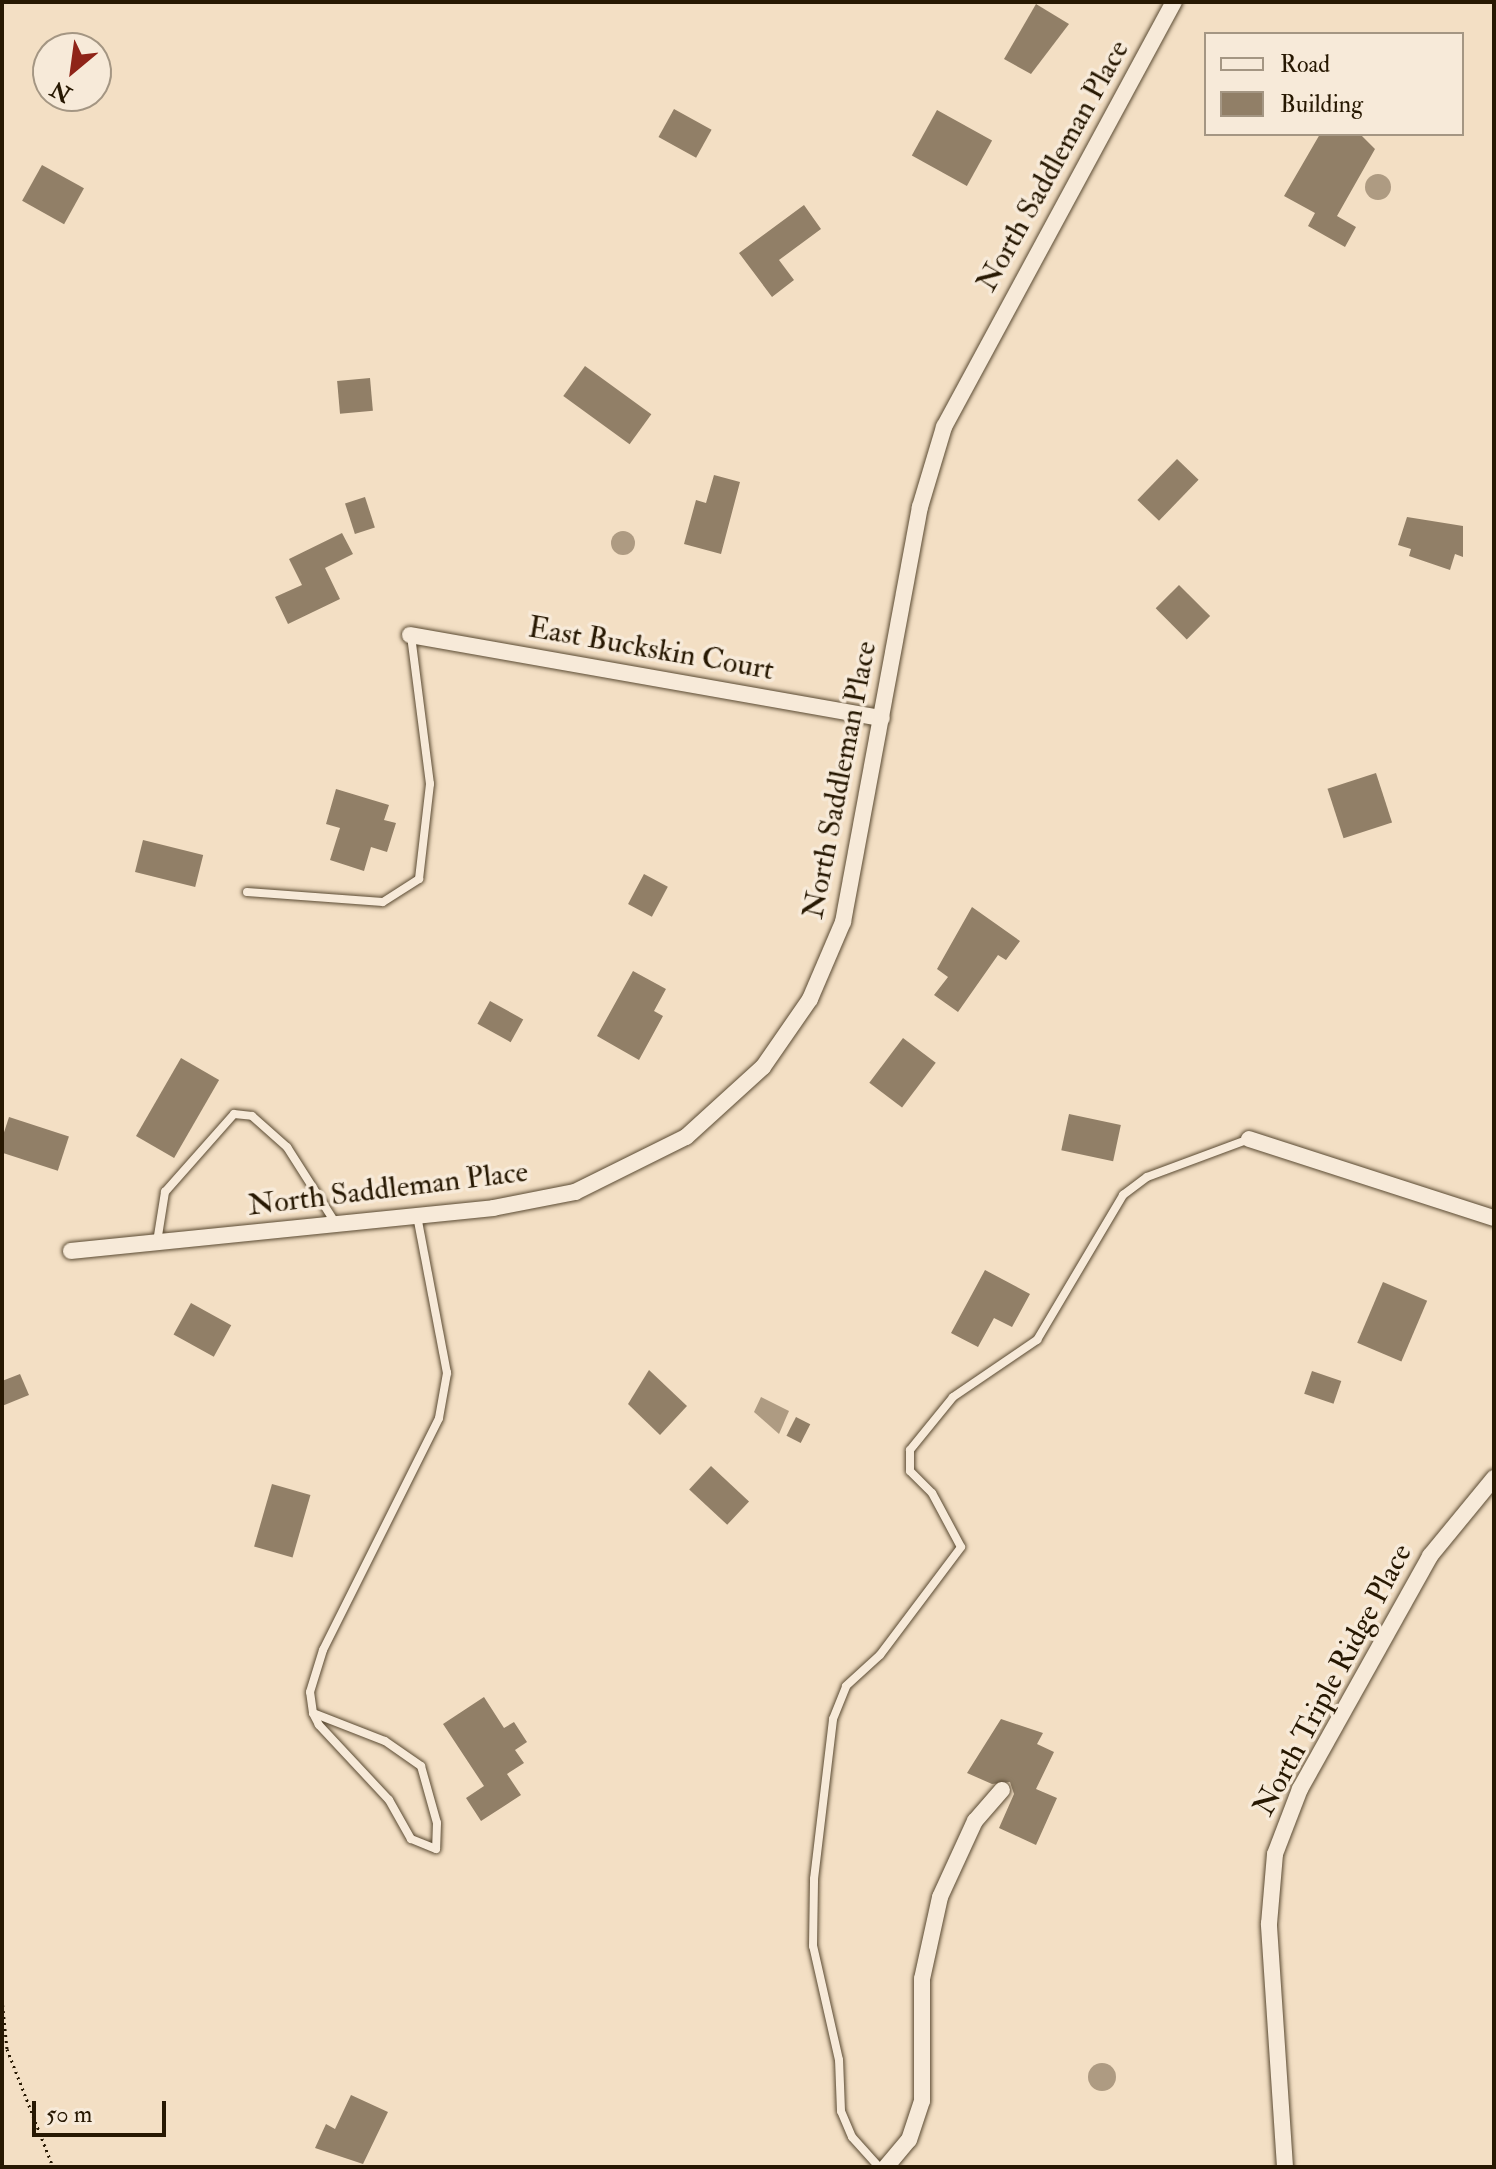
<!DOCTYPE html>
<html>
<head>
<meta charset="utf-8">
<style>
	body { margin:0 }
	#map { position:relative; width:1496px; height:2169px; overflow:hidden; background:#f3dfc4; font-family:"IM FELL Double Pica",serif }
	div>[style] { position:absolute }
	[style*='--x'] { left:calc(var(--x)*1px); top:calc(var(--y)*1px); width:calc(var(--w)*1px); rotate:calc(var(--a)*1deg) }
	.water>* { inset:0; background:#ae9b82 }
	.round { border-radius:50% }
	.building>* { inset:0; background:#917f67; transform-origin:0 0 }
	.path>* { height:3px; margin-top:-1.5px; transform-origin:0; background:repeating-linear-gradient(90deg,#271802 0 2px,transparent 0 6px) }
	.roads { filter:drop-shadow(0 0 2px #5a4a32) drop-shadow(0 0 2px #5a4a32) }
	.lane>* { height:8px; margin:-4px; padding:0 4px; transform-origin:4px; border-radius:4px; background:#f7ead9 }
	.street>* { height:16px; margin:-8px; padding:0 8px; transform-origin:8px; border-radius:8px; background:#f7ead9 }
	span { translate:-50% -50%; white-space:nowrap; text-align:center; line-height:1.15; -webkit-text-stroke:7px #f7ead9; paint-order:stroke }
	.street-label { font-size:30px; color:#271802 }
	.frame { position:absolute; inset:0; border:4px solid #271802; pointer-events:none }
	.legend { position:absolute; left:1204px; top:32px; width:260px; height:104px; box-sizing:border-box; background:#f7ead9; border:2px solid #a49683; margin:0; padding:10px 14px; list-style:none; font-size:24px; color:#271802 }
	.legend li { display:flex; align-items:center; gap:16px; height:40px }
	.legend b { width:40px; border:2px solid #a49683 }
	.north { position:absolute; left:32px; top:32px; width:80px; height:80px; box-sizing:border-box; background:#f7ead9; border:2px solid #a49683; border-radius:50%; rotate:209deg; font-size:22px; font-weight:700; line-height:32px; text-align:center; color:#271802 }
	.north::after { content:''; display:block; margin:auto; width:28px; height:36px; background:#8f2418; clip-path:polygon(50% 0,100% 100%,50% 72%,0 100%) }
	.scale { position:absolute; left:32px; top:2101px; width:134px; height:36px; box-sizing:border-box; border:4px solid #271802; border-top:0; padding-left:10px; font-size:24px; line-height:28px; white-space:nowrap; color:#271802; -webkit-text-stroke:6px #f7ead9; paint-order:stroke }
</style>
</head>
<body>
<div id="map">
	<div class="water">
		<i class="round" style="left:1365px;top:174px;width:26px;height:26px"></i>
		<i class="round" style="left:611px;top:531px;width:24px;height:24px"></i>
		<i style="clip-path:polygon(761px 1397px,789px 1411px,779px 1434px,754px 1412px)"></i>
		<i class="round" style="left:1088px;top:2063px;width:28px;height:28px"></i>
	</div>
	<div class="building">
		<i style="clip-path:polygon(1036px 4px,1069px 24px,1031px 74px,1004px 59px)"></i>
		<i style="left:674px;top:109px;width:43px;height:32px;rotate:29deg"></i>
		<i style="left:937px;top:110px;width:63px;height:52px;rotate:29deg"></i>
		<i style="clip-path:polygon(1320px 134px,1360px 134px,1375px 149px,1337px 216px,1356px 227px,1345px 247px,1308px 226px,1315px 213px,1284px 196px)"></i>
		<i style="left:42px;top:165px;width:48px;height:41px;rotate:29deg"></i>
		<i style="clip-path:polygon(804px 205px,821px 229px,779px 260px,794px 280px,772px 297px,739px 253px)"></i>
		<i style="left:585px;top:366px;width:82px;height:37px;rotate:36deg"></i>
		<i style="left:370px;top:378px;width:33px;height:33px;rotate:85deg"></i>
		<i style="left:1177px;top:459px;width:30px;height:57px;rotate:44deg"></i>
		<i style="clip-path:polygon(714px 475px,740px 482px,721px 554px,684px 544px,696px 500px,706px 503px)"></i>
		<i style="left:365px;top:497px;width:32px;height:21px;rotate:72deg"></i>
		<i style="clip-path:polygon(1407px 517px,1463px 526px,1463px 557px,1455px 554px,1450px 570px,1409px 556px,1411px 549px,1398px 545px)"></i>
		<i style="clip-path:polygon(342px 533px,353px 554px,325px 568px,340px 599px,288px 624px,275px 597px,302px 585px,289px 559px)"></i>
		<i style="left:1179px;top:585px;width:44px;height:33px;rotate:45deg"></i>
		<i style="left:1376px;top:773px;width:52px;height:51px;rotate:72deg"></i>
		<i style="clip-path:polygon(336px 789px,389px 805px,384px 820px,396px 823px,387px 852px,371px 847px,364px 871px,330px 860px,340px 828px,326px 824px)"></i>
		<i style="left:143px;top:840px;width:62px;height:33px;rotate:14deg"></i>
		<i style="left:644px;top:874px;width:27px;height:34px;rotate:28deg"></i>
		<i style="clip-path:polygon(972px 907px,1020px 941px,1006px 960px,998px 955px,958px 1012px,934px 995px,948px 977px,937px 969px)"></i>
		<i style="clip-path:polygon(633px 971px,666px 989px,654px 1011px,663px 1016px,639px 1060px,597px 1036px)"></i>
		<i style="left:490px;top:1001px;width:38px;height:26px;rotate:29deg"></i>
		<i style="left:903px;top:1038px;width:41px;height:56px;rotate:37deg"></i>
		<i style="left:181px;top:1058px;width:44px;height:90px;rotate:30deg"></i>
		<i style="left:1069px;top:1114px;width:53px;height:37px;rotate:12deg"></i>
		<i style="left:9px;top:1117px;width:63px;height:36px;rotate:18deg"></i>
		<i style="clip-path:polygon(985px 1270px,1030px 1294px,1012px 1327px,994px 1318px,978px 1347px,951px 1333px)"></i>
		<i style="left:1383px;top:1282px;width:48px;height:66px;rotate:23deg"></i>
		<i style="left:191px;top:1303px;width:46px;height:36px;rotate:29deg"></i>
		<i style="clip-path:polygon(649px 1370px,687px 1406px,660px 1435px,628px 1404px)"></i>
		<i style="left:1312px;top:1371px;width:31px;height:24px;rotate:19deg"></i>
		<i style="clip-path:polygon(20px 1374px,29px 1395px,2px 1406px,2px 1381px)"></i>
		<i style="left:796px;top:1417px;width:16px;height:21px;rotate:27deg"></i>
		<i style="left:711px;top:1466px;width:52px;height:32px;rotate:43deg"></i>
		<i style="left:272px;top:1484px;width:40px;height:65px;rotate:16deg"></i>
		<i style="clip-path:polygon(484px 1697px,504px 1728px,514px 1722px,527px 1742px,515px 1750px,524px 1763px,507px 1774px,521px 1795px,481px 1821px,466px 1798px,484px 1786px,443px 1724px)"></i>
		<i style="clip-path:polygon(1001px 1719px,1043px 1733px,1037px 1744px,1054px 1752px,1036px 1789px,1057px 1798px,1036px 1845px,999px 1828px,1014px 1794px,1010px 1782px,992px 1784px,967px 1773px)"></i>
		<i style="clip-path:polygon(351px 2095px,388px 2112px,363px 2164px,315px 2148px,326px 2124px,335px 2129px)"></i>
	</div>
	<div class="path">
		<i style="--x:2;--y:1999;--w:50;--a:84.3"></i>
		<i style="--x:7;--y:2049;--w:127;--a:68.7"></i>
	</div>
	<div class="roads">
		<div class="lane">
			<i style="--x:247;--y:892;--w:136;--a:4.2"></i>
			<i style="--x:383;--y:902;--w:43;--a:-32.6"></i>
			<i style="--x:419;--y:879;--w:96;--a:-83.4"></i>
			<i style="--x:430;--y:784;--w:150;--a:-97.3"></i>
			<i style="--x:157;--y:1242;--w:51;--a:-80.9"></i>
			<i style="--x:165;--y:1192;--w:104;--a:-48.5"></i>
			<i style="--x:234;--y:1114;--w:18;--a:6"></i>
			<i style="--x:252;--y:1116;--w:47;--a:41.5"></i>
			<i style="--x:287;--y:1147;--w:91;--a:57.5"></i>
			<i style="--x:313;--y:1713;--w:77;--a:21.3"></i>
			<i style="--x:385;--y:1741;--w:44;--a:34.8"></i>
			<i style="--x:421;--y:1766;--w:59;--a:74.3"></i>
			<i style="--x:437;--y:1823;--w:26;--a:92"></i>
			<i style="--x:436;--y:1849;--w:27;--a:-158"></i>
			<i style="--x:411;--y:1839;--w:45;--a:-119.4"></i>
			<i style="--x:389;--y:1800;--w:103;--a:-133"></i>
			<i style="--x:319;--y:1725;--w:13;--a:-117"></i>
			<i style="--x:313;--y:1713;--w:21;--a:-98"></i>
			<i style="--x:310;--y:1692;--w:44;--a:-72.8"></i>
			<i style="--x:323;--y:1650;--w:259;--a:-63.4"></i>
			<i style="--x:439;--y:1418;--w:46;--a:-79.9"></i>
			<i style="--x:447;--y:1373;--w:160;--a:-100.8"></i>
			<i style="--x:879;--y:2167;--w:40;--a:-132"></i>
			<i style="--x:852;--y:2137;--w:28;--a:-113"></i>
			<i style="--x:841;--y:2111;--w:51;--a:-92.2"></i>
			<i style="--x:839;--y:2060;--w:117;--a:-102.8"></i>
			<i style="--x:813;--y:1946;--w:67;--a:-89.1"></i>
			<i style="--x:814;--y:1879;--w:161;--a:-83.2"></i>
			<i style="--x:833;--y:1719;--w:35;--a:-68"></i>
			<i style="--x:846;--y:1686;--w:46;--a:-42.4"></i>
			<i style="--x:880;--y:1655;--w:135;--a:-53.1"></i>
			<i style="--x:961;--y:1547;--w:61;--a:-118.2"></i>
			<i style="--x:932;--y:1493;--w:31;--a:-135"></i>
			<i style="--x:910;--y:1471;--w:21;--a:-90"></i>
			<i style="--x:910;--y:1450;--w:68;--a:-50.9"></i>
			<i style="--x:953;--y:1397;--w:102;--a:-34.2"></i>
			<i style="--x:1037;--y:1340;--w:169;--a:-59.3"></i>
			<i style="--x:1123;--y:1195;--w:30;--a:-37"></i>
			<i style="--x:1147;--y:1177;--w:109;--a:-20.4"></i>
		</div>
		<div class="street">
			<i style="--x:410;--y:635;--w:479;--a:10"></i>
			<i style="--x:1249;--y:1139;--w:257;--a:17.9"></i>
			<i style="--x:71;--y:1251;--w:424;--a:-5.8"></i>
			<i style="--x:493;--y:1208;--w:84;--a:-11"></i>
			<i style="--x:575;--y:1192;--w:124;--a:-26.4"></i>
			<i style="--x:686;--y:1137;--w:104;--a:-42.3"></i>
			<i style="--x:763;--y:1067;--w:83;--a:-55.3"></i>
			<i style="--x:810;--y:999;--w:84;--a:-66.8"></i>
			<i style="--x:843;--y:922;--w:422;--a:-79.5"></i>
			<i style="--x:920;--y:507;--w:84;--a:-73.3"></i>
			<i style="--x:944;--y:427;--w:483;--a:-61.6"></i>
			<i style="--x:886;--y:2167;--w:35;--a:-50"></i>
			<i style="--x:909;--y:2140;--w:41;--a:-71.6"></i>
			<i style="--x:922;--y:2101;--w:122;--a:-90"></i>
			<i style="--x:922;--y:1979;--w:84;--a:-77.6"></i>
			<i style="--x:940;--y:1897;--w:84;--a:-65.3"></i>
			<i style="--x:975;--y:1821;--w:41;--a:-48.9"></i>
			<i style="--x:1285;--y:2167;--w:244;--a:-93.8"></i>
			<i style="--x:1269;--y:1924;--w:70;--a:-85.1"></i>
			<i style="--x:1275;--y:1854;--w:70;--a:-69"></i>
			<i style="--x:1300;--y:1789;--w:267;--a:-60.8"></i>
			<i style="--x:1430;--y:1556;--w:101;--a:-50.6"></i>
		</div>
	</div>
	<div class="street-label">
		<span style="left:1053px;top:166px;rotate:-61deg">North Saddleman Place</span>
		<span style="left:651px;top:649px;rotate:10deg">East Buckskin Court</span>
		<span style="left:840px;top:780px;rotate:-79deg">North Saddleman Place</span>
		<span style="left:388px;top:1189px;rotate:-7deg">North Saddleman Place</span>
		<span style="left:1333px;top:1680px;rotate:-62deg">North Triple Ridge Place</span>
	</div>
	<div class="frame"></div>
	<ul class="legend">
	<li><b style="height:10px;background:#f7ead9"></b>Road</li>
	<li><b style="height:22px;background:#917f67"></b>Building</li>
	</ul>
	<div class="north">N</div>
	<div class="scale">50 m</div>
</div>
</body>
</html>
